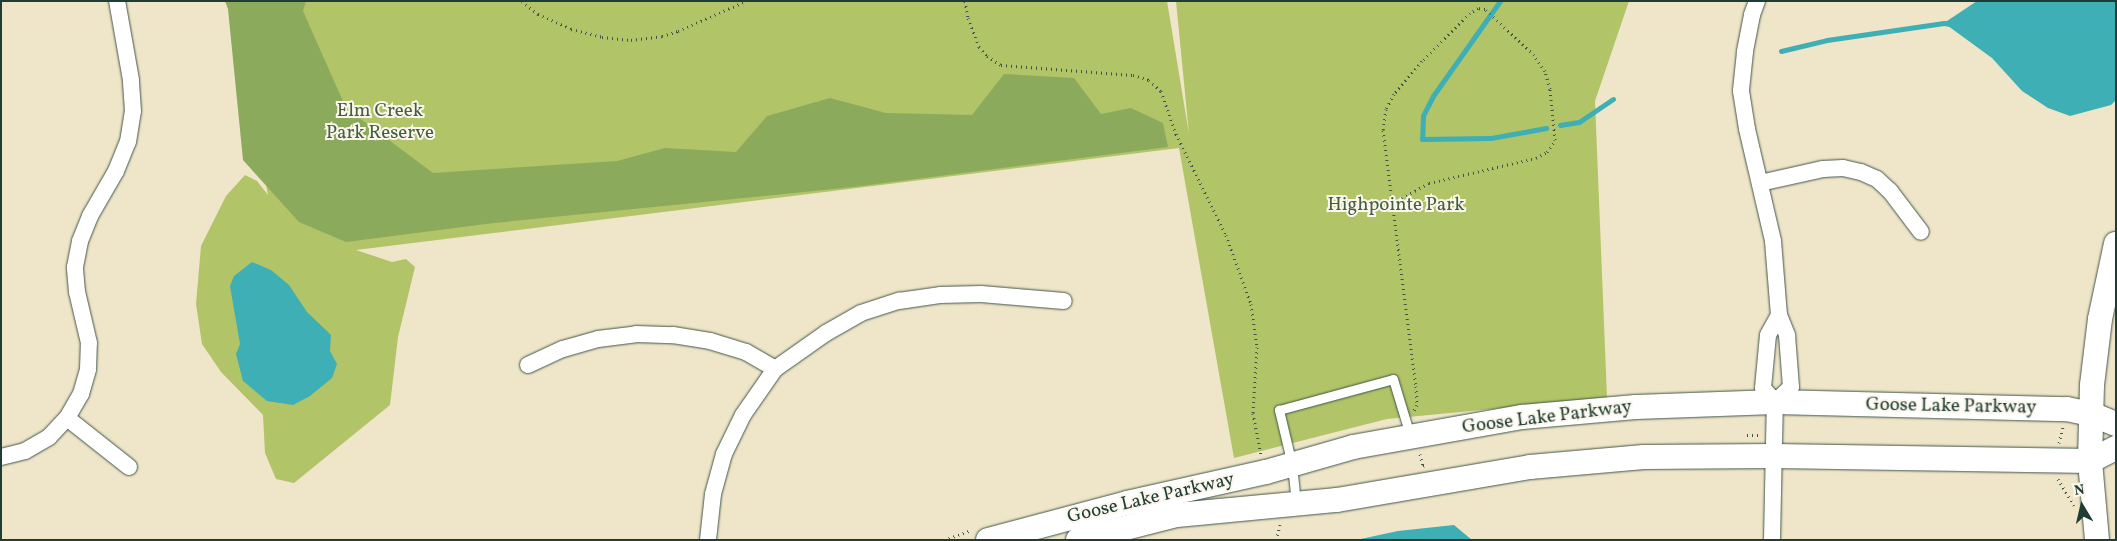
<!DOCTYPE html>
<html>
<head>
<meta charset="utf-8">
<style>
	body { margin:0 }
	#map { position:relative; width:2117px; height:541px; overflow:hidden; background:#efe5c8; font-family:Vollkorn,serif }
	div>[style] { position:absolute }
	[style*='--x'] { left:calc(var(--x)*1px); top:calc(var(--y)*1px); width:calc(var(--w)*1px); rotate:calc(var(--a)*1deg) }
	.green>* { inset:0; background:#b1c467 }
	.forest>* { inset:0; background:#8caa5c }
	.water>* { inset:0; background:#3eafb5 }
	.stream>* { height:5px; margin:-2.5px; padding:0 2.5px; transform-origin:2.5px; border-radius:2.5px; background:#3eafb5 }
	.path>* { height:3px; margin-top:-1.5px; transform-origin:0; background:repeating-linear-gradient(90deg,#3e564a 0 1px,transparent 0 5px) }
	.roads { filter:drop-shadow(0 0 1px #3e564a) drop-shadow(0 0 1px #3e564a) }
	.lane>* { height:9px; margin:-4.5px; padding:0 4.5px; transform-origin:4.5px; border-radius:4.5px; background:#fff }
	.street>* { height:16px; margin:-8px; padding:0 8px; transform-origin:8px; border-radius:8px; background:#fff }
	.secondary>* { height:24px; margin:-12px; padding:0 12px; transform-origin:12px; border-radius:12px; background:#fff }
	span { translate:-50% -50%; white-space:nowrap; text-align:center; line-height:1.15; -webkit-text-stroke:4px #fbf7ec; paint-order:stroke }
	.park-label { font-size:19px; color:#445f41 }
	.street-label { font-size:19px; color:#1f3d34 }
	.frame { position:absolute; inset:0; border:2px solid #1f3d34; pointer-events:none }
	.north { position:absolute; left:2057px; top:481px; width:50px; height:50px; -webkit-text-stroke:4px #fbf7ec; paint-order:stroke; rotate:351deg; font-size:14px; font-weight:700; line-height:20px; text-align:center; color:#1f3d34 }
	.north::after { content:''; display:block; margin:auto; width:18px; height:22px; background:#1f3d34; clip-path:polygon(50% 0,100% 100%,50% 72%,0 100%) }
</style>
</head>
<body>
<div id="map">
	<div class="green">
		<i style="clip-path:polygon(231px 1px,1167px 1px,1189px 134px,1176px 1px,1629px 1px,1595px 101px,1607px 398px,1387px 419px,1234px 458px,1179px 148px,356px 250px,392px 262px,406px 259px,415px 267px,398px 337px,390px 405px,294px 483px,276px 479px,265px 453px,263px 415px,221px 372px,202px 344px,196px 304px,201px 246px,226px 196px,245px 175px,257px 181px,268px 195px)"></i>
	</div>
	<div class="forest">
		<i style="clip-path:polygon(225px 1px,306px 1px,303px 11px,346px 108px,433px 173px,617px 161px,665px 148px,736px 152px,767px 116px,830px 98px,886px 113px,972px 115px,1004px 74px,1074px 78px,1101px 114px,1131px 108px,1163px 123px,1168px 147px,853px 187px,494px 223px,346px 242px,299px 222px,243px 160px,228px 9px)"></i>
	</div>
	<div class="water">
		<i style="clip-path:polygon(1977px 1px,2116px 1px,2116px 100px,2111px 105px,2070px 116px,2048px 108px,2022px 91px,1992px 58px,1944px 23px)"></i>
		<i style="clip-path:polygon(252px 262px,271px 270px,289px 285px,307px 312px,331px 335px,330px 351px,337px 364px,332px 378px,310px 396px,293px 405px,267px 401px,243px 381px,236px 354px,240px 344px,230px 286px,234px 276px)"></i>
		<i style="clip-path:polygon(1454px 525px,1472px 540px,1356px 540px,1398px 531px)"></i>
	</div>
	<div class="stream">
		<i style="--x:1500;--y:1;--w:116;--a:125.2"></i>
		<i style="--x:1433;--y:96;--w:22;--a:117"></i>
		<i style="--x:1423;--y:116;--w:23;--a:92"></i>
		<i style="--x:1422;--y:139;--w:69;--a:-0.8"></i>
		<i style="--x:1491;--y:138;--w:56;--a:-10.3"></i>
		<i style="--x:1781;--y:51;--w:47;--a:-13.4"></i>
		<i style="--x:1827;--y:40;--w:118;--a:-8.3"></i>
		<i style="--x:1944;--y:23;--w:6;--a:9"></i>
		<i style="--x:1560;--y:125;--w:19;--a:-9"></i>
		<i style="--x:1579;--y:122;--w:41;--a:-34.1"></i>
	</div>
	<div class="path">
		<i style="--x:522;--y:1;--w:21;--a:39"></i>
		<i style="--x:538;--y:14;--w:36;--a:24"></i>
		<i style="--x:571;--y:29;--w:32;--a:14"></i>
		<i style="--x:602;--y:37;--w:29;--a:6"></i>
		<i style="--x:631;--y:40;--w:31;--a:-7"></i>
		<i style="--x:662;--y:36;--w:17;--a:-17"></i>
		<i style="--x:678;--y:31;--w:74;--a:-23.8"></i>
		<i style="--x:965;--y:1;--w:17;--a:80"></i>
		<i style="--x:968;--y:18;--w:31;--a:69"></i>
		<i style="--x:979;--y:47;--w:12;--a:48"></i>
		<i style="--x:987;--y:56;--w:17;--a:33"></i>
		<i style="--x:1001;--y:65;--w:132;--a:4.3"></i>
		<i style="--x:1133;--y:75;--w:17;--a:17"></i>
		<i style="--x:1149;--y:80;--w:16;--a:43"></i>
		<i style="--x:1161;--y:91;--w:46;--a:70.8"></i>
		<i style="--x:1176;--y:134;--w:113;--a:63.7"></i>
		<i style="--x:1226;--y:235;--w:73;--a:70.1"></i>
		<i style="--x:1251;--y:304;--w:43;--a:82.1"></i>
		<i style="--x:1257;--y:347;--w:66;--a:93.5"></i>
		<i style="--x:1253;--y:413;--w:43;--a:79.2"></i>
		<i style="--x:1393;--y:203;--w:41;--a:-29.1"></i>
		<i style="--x:1429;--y:183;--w:110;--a:-13.2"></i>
		<i style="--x:1536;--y:158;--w:13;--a:-29"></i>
		<i style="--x:1547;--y:152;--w:14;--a:-56"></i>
		<i style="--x:1555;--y:140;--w:51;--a:-95.6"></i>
		<i style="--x:1550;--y:89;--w:19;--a:-106"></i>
		<i style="--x:1545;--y:71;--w:19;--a:-125"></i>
		<i style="--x:1534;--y:55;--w:67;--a:-136.8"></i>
		<i style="--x:1485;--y:9;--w:7;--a:-172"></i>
		<i style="--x:1478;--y:8;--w:9;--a:148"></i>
		<i style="--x:1470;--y:13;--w:68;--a:135"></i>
		<i style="--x:1422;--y:61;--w:43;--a:130.3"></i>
		<i style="--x:1394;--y:94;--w:17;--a:118"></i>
		<i style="--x:1386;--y:109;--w:21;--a:98"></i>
		<i style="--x:1383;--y:130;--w:258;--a:82.7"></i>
		<i style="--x:1416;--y:386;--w:19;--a:87"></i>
		<i style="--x:1417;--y:405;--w:6;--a:121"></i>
		<i style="--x:1747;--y:435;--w:14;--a:0"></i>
		<i style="--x:2059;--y:443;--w:16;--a:-76"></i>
		<i style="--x:1420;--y:454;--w:12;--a:76"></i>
		<i style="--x:1423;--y:466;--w:2;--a:-27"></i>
		<i style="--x:2058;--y:479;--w:31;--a:59"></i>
		<i style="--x:944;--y:540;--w:29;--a:-20"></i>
		<i style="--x:1276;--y:540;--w:16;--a:-75"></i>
	</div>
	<div class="roads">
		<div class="lane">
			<i style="--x:1296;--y:503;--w:38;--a:-96"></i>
			<i style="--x:1292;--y:465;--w:57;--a:-103.3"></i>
			<i style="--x:1279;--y:410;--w:118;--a:-15.2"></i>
			<i style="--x:1393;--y:379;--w:59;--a:73.1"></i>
		</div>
		<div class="street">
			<i style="--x:1757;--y:1;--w:15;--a:110"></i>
			<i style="--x:1752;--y:15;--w:38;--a:101"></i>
			<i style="--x:1745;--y:52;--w:39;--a:96"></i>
			<i style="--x:1741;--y:91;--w:38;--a:81"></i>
			<i style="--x:1747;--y:129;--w:115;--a:76.9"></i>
			<i style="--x:1773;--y:241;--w:74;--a:85.4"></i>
			<i style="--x:1779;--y:315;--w:22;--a:68"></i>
			<i style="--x:1787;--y:335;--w:52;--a:85.6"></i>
			<i style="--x:1791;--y:387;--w:22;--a:137"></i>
			<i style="--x:1760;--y:183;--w:65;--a:-12.5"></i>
			<i style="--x:1823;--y:169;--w:20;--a:-3"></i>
			<i style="--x:1843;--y:168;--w:18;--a:13"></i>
			<i style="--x:1861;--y:172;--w:17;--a:24"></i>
			<i style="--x:1877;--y:179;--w:18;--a:43"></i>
			<i style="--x:1890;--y:191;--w:51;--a:52.9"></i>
			<i style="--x:528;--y:365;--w:38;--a:-25"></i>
			<i style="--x:563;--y:349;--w:36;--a:-16"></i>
			<i style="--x:598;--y:339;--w:38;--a:-7"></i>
			<i style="--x:636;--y:334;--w:37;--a:2"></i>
			<i style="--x:673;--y:335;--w:37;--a:9"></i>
			<i style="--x:710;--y:341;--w:38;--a:17"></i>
			<i style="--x:746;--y:352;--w:34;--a:30"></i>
			<i style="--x:1775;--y:402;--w:18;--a:-131"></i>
			<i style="--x:1763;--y:388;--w:53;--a:-84.6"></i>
			<i style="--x:1768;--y:335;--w:23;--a:-61"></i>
			<i style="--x:67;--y:418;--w:79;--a:38.3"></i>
			<i style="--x:1;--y:457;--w:25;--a:-14"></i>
			<i style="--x:25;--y:451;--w:28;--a:-30"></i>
			<i style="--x:49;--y:437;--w:26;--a:-47"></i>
			<i style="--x:67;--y:418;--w:28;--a:-60"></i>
			<i style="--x:81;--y:394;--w:26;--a:-74"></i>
			<i style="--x:88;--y:369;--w:26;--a:-88"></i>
			<i style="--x:89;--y:343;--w:52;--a:-103.2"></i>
			<i style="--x:77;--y:292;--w:25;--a:-95"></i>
			<i style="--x:75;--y:267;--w:26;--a:-79"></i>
			<i style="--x:80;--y:241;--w:27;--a:-68"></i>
			<i style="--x:90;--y:216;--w:52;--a:-60"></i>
			<i style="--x:116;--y:171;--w:31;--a:-68"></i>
			<i style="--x:128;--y:142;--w:31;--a:-81"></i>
			<i style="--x:133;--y:111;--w:31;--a:-94"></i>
			<i style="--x:131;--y:80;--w:80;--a:-100"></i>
			<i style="--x:708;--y:540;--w:46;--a:-83.8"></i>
			<i style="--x:713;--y:494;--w:41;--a:-74.6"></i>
			<i style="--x:724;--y:454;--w:43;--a:-64"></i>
			<i style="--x:743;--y:415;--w:56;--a:-55.2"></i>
			<i style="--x:775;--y:369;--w:62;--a:-35.2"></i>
			<i style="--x:826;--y:333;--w:40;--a:-29.7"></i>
			<i style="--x:861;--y:313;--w:40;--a:-18"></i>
			<i style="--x:899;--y:301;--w:41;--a:-8.3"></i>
			<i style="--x:940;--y:295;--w:41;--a:-1.4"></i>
			<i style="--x:981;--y:294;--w:83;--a:4.8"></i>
			<i style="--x:1772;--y:540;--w:138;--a:-88.8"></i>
		</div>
		<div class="secondary">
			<i style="--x:988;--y:540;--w:144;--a:-14.9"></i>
			<i style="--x:1127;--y:503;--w:142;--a:-12.6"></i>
			<i style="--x:1266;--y:472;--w:91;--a:-16"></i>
			<i style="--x:1353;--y:447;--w:172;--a:-10.1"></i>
			<i style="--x:1522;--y:417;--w:114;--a:-5"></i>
			<i style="--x:1636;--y:407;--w:139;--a:-2.1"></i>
			<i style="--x:1775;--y:402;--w:292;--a:1.4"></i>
			<i style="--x:2067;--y:409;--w:25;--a:12"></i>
			<i style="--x:2091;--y:414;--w:27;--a:22"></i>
			<i style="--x:1078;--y:540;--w:102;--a:-14.2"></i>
			<i style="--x:1177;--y:515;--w:161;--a:-5.4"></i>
			<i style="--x:1337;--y:500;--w:196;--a:-9.7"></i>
			<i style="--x:1530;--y:467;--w:114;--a:-5"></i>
			<i style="--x:1644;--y:457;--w:130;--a:-0.4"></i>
			<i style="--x:1774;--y:456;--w:316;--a:0.9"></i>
			<i style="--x:2090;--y:461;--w:29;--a:-27"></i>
			<i style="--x:2097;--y:540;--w:79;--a:-95.1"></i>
			<i style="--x:2090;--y:461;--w:76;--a:-88.5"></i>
			<i style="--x:2092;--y:385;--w:66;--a:-83.1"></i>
			<i style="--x:2100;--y:319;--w:77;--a:-78"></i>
		</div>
	</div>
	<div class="park-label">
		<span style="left:380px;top:123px">Elm Creek<br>Park Reserve</span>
		<span style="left:1396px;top:206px">Highpointe Park</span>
	</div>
	<div class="street-label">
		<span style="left:1951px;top:407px;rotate:1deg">Goose Lake Parkway</span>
		<span style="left:1547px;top:418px;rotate:-7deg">Goose Lake Parkway</span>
		<span style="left:1151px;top:499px;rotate:-13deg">Goose Lake Parkway</span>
	</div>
	<div class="frame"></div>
	<div class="north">N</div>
</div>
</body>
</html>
